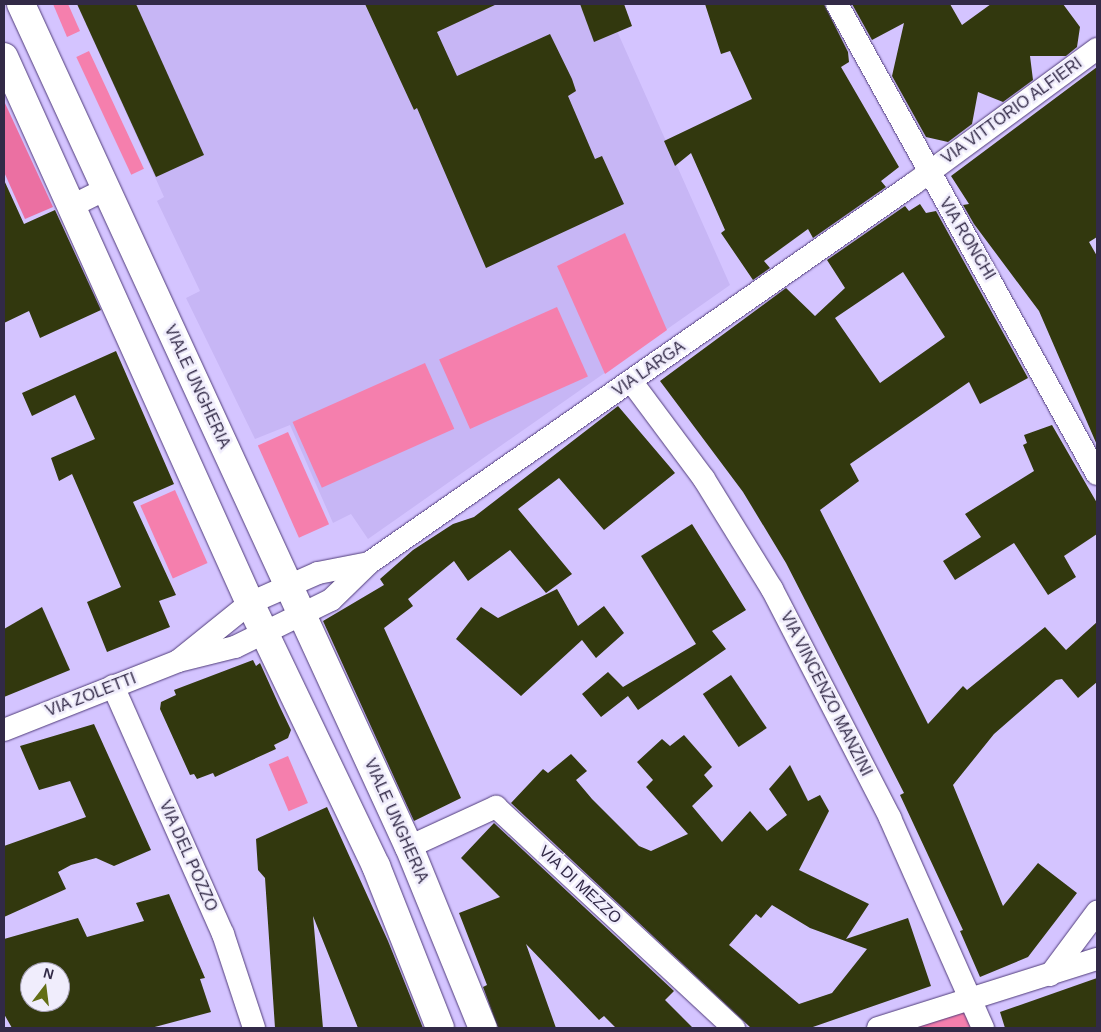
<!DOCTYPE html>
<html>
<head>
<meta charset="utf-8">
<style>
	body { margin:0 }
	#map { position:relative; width:1101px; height:1032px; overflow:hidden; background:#d4c4ff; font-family:Helvetica,sans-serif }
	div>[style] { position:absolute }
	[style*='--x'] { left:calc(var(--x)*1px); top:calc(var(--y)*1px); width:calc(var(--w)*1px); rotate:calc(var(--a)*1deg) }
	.built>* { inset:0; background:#c7b6f5 }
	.green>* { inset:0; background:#f57fad; transform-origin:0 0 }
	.forest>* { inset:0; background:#eb70a2 }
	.building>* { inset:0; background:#32380e; transform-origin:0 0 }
	.roads { filter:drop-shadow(0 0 1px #503c7a) drop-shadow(0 0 1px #503c7a) }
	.minor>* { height:22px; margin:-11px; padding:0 11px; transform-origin:11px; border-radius:11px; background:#fff }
	.tertiary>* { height:28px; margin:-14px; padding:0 14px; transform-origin:14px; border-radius:14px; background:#fff }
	span { translate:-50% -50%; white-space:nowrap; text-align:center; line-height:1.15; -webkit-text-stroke:5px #f0edfc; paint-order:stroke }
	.street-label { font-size:16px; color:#322a47 }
	.frame { position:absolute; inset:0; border:5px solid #322a47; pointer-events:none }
	.north { position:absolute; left:20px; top:962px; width:50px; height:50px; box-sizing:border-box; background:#f0edfc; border:1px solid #a49fb4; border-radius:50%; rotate:15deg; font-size:14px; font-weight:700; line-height:20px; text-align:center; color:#322a47 }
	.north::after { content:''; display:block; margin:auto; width:18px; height:22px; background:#636e16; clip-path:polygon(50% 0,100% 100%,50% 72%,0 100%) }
</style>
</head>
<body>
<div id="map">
	<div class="built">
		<i style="clip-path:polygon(77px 4px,605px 4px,730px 285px,368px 539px,351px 514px,333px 523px,290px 425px,255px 439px,186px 298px,200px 291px,157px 201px,164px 197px)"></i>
	</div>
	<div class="green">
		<i style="clip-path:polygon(53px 4px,68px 4px,80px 31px,67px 37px)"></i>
		<i style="left:89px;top:51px;width:130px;height:14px;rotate:65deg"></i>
		<i style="clip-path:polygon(625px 233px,667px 330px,605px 374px,557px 266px)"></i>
		<i style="left:557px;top:307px;width:76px;height:129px;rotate:66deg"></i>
		<i style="left:425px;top:363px;width:72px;height:145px;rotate:66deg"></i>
		<i style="left:288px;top:432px;width:101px;height:33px;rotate:66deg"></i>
		<i style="left:175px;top:490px;width:80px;height:38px;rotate:66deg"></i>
		<i style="left:288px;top:756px;width:51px;height:21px;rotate:67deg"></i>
		<i style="clip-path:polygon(971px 998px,983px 1028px,878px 1028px)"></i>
	</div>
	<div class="forest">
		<i style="clip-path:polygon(4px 101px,53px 207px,25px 219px,4px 172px)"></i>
	</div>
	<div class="building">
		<i style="clip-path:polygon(77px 4px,136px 4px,204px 155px,156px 177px)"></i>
		<i style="clip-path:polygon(365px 4px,497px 4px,437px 32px,457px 76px,550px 34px,572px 79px,576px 91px,568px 96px,595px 159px,602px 156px,624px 204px,486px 268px,417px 108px,414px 110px)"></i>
		<i style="clip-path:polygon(580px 4px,624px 4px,632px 26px,594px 42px)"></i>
		<i style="clip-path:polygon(705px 4px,824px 4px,848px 52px,849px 62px,841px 67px,899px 167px,881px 181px,886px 187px,813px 238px,808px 229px,764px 261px,770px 268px,753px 280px,721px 233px,725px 230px,691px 153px,675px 166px,664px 141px,752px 99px,730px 51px,721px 54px)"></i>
		<i style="clip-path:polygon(852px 4px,950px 4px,962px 25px,991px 4px,1063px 4px,1080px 27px,1077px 47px,1066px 56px,1030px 56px,1033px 80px,1003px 102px,978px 92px,972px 124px,948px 142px,926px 137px,892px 76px,904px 23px,872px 40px)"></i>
		<i style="clip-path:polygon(1097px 67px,1097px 237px,1089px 242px,1097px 256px,1097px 445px,1039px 311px,974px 224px,963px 205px,969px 204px,951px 176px)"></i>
		<i style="clip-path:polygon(4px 180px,24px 224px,55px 210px,101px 310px,40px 338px,29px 311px,4px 323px)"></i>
		<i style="clip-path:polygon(evenodd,920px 204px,926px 213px,936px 211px,1028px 378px,980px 404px,969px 382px,850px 464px,859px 481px,820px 510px,928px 724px,963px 686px,967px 690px,1045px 627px,1066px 650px,1097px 622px,1097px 682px,1078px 698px,1062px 679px,1056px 680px,994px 734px,953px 785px,1003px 906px,1038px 863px,1077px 893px,1028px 957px,980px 977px,960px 931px,963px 930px,900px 795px,904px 793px,786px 563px,743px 492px,660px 381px,786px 288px,815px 316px,845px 288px,827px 260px,905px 206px,909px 211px,920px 204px,903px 272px,945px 337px,880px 383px,835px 318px,903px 272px)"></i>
		<i style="clip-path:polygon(116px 351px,174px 484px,133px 502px,176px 595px,159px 601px,170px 627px,107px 652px,87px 602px,121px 587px,72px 474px,59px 481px,51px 458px,95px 439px,75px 395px,32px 416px,22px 393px)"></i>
		<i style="clip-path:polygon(618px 406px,675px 473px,604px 530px,559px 478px,518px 509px,572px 574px,546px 593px,510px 550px,468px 581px,454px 561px,408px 599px,413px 606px,384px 628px,461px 798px,414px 821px,323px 621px,384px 585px,380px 579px,413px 550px,453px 524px,474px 517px)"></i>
		<i style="clip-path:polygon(1052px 425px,1097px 503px,1097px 534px,1064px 556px,1076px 577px,1048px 595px,1014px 543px,955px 580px,943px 561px,981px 537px,965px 514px,1034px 471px,1023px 445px,1027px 443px,1024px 435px)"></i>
		<i style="clip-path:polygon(692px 524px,746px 610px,712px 631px,726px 649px,638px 710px,628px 696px,601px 717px,582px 694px,608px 672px,623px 687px,696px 644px,641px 556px)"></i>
		<i style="clip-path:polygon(557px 589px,578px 626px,604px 606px,624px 633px,596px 658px,582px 640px,521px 696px,456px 639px,481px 607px,498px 618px)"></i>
		<i style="clip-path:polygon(42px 607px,70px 670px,4px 697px,4px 629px)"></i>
		<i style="clip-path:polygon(253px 660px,256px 666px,260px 663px,279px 705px,291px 730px,288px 738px,274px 745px,276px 749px,215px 777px,213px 773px,197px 779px,194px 774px,190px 775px,160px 709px,161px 702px,176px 695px,174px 690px)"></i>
		<i style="left:731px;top:675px;width:64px;height:34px;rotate:56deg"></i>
		<i style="clip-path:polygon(94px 724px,151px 850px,114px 866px,96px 858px,71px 865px,58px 872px,66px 889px,4px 917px,4px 846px,86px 817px,70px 781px,39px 790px,20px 746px)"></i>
		<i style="clip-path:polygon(evenodd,684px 735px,712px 767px,704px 775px,713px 786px,692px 806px,722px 842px,750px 811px,767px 831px,787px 815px,769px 789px,790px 765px,808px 801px,820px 795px,829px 811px,799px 870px,869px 904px,846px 939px,908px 918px,931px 986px,810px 1028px,751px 1028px,511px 803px,543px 769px,548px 773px,571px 754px,587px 771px,576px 780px,592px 799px,639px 846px,651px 851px,688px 834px,646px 787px,653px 780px,637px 762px,662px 739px,670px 746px,684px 735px,772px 905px,810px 928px,867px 949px,832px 993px,799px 1004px,729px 945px,756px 914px,761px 918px,772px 905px)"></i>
		<i style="clip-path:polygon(327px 807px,388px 941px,423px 1028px,358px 1028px,313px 916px,323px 1028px,275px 1028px,265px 878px,258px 870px,256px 839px)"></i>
		<i style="clip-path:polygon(494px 823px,674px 991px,665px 1000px,693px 1028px,616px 1028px,604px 1016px,599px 1020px,526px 944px,556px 1028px,498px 1028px,483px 987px,487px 985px,459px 913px,500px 897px,461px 858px)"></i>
		<i style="clip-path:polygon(evenodd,169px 894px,205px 978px,200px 979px,211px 1012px,151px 1028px,12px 1028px,4px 1014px,4px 939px,78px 918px,87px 937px,144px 921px,136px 903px,169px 894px,30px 972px,60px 972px,60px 1002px,30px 1002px,30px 972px)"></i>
		<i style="clip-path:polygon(1097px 978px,1097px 1028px,1005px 1028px,1000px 1012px)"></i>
	</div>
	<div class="roads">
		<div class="minor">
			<i style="--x:837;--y:4;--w:537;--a:61.05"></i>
			<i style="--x:70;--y:207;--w:40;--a:-26.6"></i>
			<i style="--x:631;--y:381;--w:122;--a:53.3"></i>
			<i style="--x:704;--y:479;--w:129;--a:58.3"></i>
			<i style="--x:772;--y:589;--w:258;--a:62.7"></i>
			<i style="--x:890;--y:818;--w:230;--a:66.1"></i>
			<i style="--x:178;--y:661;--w:92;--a:-38.9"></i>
			<i style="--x:250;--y:603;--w:74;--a:-23.8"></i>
			<i style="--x:318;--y:573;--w:52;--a:-11.1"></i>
			<i style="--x:113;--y:686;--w:271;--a:66.1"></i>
			<i style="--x:223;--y:934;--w:99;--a:71.7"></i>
			<i style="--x:4;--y:730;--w:187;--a:-21.6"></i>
			<i style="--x:178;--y:661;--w:59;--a:-13.8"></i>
			<i style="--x:235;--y:647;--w:107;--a:-26.1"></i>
			<i style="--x:331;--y:600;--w:53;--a:-44.2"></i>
			<i style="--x:369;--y:563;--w:663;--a:-34.86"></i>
			<i style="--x:913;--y:184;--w:228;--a:-36.3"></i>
			<i style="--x:409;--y:847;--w:96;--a:-24.7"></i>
			<i style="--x:496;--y:807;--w:325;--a:42.9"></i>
			<i style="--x:1050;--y:975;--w:79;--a:-53.3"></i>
			<i style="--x:878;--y:1028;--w:230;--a:-17.5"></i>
		</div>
		<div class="tertiary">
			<i style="--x:21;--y:4;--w:928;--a:65.29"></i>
			<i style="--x:409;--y:847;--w:196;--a:67.8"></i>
			<i style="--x:4;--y:57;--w:599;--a:65.75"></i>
			<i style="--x:250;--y:603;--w:292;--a:64.4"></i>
			<i style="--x:376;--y:866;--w:174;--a:68.4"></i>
		</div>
	</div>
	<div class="street-label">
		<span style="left:1012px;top:111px;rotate:-36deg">VIA VITTORIO ALFIERI</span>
		<span style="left:967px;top:239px;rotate:59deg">VIA RONCHI</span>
		<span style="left:649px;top:369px;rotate:-35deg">VIA LARGA</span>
		<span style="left:197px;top:387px;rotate:65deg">VIALE UNGHERIA</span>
		<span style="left:826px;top:694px;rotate:63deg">VIA VINCENZO MANZINI</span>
		<span style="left:91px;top:695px;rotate:-21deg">VIA ZOLETTI</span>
		<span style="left:396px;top:821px;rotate:66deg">VIALE UNGHERIA</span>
		<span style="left:188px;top:856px;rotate:66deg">VIA DEL POZZO</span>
		<span style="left:580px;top:885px;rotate:43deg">VIA DI MEZZO</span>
	</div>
	<div class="frame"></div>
	<div class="north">N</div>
</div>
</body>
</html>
